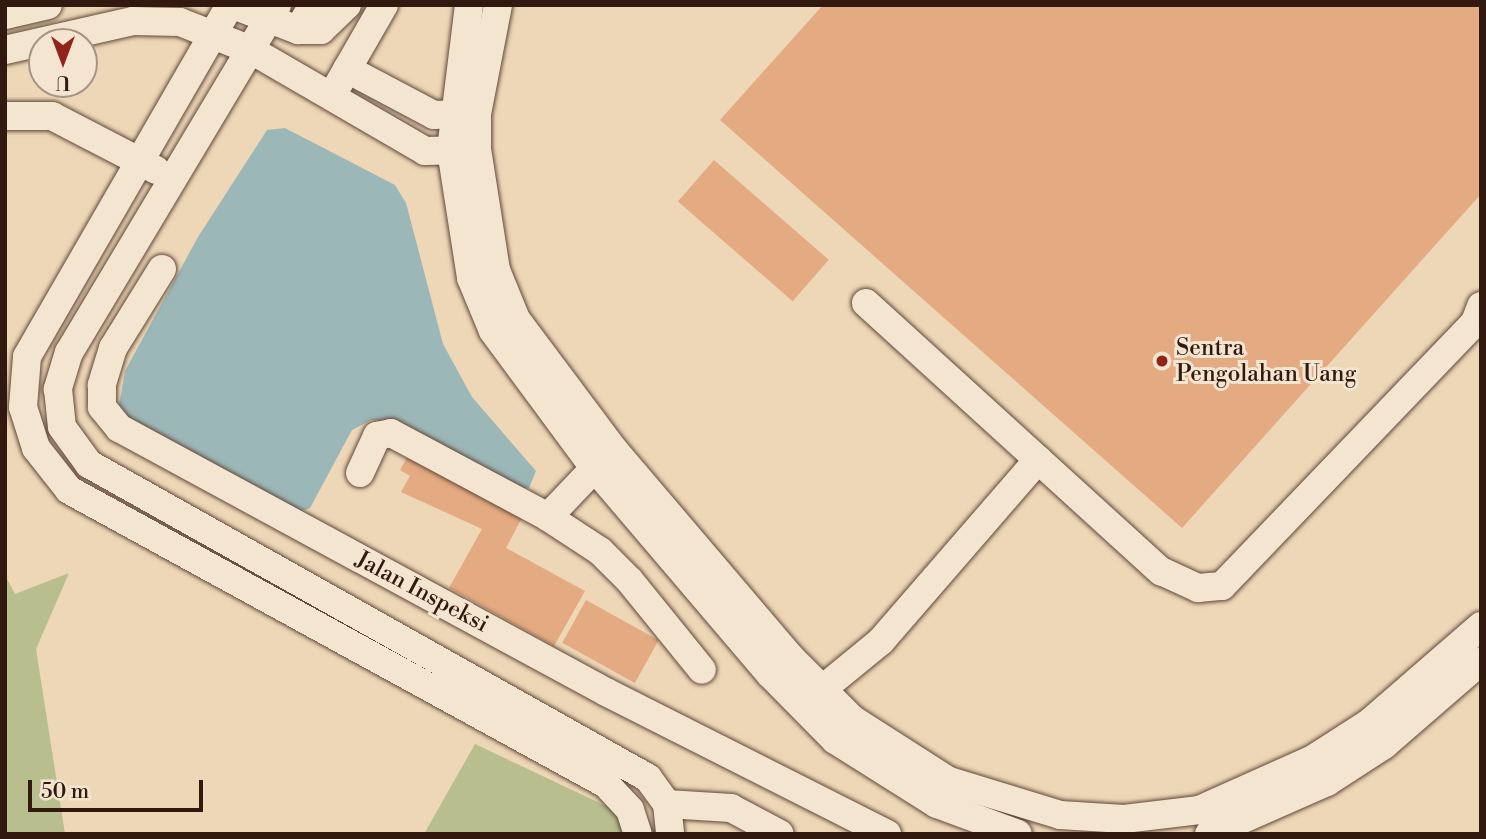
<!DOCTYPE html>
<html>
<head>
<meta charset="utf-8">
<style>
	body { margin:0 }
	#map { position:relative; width:1486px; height:839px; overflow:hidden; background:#edd7b6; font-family:"Libre Bodoni",serif }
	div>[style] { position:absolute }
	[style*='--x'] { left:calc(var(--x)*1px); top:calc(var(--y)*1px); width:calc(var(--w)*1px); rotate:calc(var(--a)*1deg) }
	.green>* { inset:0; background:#b8be8e }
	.water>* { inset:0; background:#9cb7b7 }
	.building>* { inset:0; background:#e4aa81; transform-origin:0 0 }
	.roads { filter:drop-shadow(0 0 2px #60483a) drop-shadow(0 0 2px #60483a) }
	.minor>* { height:28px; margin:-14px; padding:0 14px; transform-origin:14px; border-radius:14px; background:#f3e5d0 }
	.dots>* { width:19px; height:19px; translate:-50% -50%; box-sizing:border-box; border:4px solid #f3e5d0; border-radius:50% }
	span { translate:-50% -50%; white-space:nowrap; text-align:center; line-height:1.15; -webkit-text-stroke:6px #f3e5d0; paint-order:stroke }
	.poi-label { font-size:23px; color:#311910 }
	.left { translate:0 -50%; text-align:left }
	.street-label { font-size:23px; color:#311910 }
	.frame { position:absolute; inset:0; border:7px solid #311910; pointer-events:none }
	.north { position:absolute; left:28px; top:28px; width:70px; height:70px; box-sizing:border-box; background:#f3e5d0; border:2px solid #a59383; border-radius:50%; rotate:180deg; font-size:19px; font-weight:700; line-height:28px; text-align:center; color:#311910 }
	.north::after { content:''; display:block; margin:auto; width:24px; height:32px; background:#8f2418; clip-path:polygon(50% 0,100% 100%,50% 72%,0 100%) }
	.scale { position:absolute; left:28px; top:780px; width:175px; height:32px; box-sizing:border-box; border:4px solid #311910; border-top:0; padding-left:9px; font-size:21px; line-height:24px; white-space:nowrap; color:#311910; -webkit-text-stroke:5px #f3e5d0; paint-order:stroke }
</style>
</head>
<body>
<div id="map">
	<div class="green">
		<i style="clip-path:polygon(69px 573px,36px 649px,65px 834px,5px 834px,5px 575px,15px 594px)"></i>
		<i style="clip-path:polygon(475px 744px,665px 834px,424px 834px)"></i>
	</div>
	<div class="water">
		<i style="clip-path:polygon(285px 128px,395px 185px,406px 203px,443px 344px,472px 397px,536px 471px,529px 488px,510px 487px,395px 422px,371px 420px,352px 430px,310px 508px,296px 513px,118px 411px,125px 371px,198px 237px,267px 130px)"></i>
	</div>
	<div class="building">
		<i style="clip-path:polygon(823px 5px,1481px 5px,1481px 194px,1182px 528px,720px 120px)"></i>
		<i style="left:714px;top:160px;width:152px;height:55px;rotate:41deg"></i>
		<i style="clip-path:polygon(410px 452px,524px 514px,506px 548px,585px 591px,554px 646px,449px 588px,482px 529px,401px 492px,410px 476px,400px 470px)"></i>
		<i style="left:586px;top:600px;width:83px;height:49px;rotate:29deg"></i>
	</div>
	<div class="roads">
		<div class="minor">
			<i style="--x:230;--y:5;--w:406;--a:120"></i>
			<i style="--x:27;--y:357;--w:50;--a:94.6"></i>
			<i style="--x:23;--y:407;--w:43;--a:72.4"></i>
			<i style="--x:36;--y:448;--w:53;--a:51.8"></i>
			<i style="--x:69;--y:490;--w:612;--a:28.7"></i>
			<i style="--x:606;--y:784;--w:35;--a:47"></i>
			<i style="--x:630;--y:810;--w:25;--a:72"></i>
			<i style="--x:233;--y:5;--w:70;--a:21"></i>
			<i style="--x:298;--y:30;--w:23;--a:0"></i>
			<i style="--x:321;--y:30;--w:36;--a:-44"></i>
			<i style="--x:277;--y:5;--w:405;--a:120.9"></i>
			<i style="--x:69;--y:352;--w:39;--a:107"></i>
			<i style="--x:58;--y:389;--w:38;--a:84"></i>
			<i style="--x:62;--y:427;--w:46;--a:53.9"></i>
			<i style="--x:89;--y:464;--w:641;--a:29.32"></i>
			<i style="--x:648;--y:778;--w:32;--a:54"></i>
			<i style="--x:667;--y:804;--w:30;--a:84"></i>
			<i style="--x:469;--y:5;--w:146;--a:97.1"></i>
			<i style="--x:451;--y:150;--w:130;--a:81.1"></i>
			<i style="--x:471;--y:278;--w:57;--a:67.5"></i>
			<i style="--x:493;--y:331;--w:168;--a:53.5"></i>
			<i style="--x:593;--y:466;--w:273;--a:49.6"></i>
			<i style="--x:770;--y:674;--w:93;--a:45.4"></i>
			<i style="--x:835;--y:740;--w:120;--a:32.1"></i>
			<i style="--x:937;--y:804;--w:86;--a:20.3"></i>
			<i style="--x:498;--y:5;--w:111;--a:100.9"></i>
			<i style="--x:477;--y:114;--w:35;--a:90"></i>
			<i style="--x:477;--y:149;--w:122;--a:81.1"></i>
			<i style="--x:496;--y:270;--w:53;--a:67.8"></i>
			<i style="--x:516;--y:319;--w:164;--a:53.2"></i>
			<i style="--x:614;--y:450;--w:272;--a:49.6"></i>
			<i style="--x:790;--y:657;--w:88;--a:45"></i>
			<i style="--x:852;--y:719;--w:115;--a:32.6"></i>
			<i style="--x:949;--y:781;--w:116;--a:17"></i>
			<i style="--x:1060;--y:815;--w:64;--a:3.6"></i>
			<i style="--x:1124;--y:819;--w:76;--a:-6.8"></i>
			<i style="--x:1199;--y:810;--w:125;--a:-24.1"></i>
			<i style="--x:1313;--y:759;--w:67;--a:-32.7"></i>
			<i style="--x:1369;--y:723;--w:148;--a:-40.9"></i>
			<i style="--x:5;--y:15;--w:44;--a:-13.1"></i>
			<i style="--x:298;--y:30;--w:29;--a:-59"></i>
			<i style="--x:5;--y:50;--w:131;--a:-12.8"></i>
			<i style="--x:133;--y:21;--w:47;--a:1.2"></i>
			<i style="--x:180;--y:22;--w:76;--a:21.5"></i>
			<i style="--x:251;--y:50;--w:201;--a:30.1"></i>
			<i style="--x:425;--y:151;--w:42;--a:-1.4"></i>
			<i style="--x:347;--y:69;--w:98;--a:27.9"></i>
			<i style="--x:434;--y:115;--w:35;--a:-2"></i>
			<i style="--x:338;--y:85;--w:92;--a:-60.1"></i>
			<i style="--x:5;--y:116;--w:47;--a:0"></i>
			<i style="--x:52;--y:116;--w:117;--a:27.4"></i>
			<i style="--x:162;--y:269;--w:93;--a:121.8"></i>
			<i style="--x:113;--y:348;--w:39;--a:107"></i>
			<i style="--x:102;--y:385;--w:22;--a:90"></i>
			<i style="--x:102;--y:407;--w:27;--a:51"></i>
			<i style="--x:119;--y:428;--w:554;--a:28.46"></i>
			<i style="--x:606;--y:692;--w:315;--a:26.8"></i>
			<i style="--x:866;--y:303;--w:399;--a:42.3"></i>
			<i style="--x:1161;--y:571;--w:41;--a:24.7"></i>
			<i style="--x:1198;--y:588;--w:24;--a:-5"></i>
			<i style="--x:1222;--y:586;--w:366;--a:-46.2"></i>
			<i style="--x:1475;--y:322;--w:17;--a:-69"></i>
			<i style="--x:360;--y:473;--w:41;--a:-65.3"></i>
			<i style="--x:377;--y:436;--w:14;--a:-12"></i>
			<i style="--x:391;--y:433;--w:178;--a:28.1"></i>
			<i style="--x:548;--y:517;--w:62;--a:33.2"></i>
			<i style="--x:600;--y:551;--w:42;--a:45"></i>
			<i style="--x:630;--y:581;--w:114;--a:51"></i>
			<i style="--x:548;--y:517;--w:87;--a:-46.4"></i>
			<i style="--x:809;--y:700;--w:93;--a:-39.3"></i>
			<i style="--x:881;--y:641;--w:240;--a:-49.1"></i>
			<i style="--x:667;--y:804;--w:64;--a:3.6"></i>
			<i style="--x:731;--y:808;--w:55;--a:28"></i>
			<i style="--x:1209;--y:834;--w:129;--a:-23.8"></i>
			<i style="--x:1327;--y:782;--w:68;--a:-33"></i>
			<i style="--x:1384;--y:745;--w:128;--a:-40.9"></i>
		</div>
	</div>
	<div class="dots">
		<i style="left:1162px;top:361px;background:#8f2418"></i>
	</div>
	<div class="poi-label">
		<span class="left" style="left:1176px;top:361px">Sentra<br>Pengolahan Uang</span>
	</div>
	<div class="street-label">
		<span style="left:422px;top:592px;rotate:28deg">Jalan Inspeksi</span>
	</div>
	<div class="frame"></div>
	<div class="north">U</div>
	<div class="scale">50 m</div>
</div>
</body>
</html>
